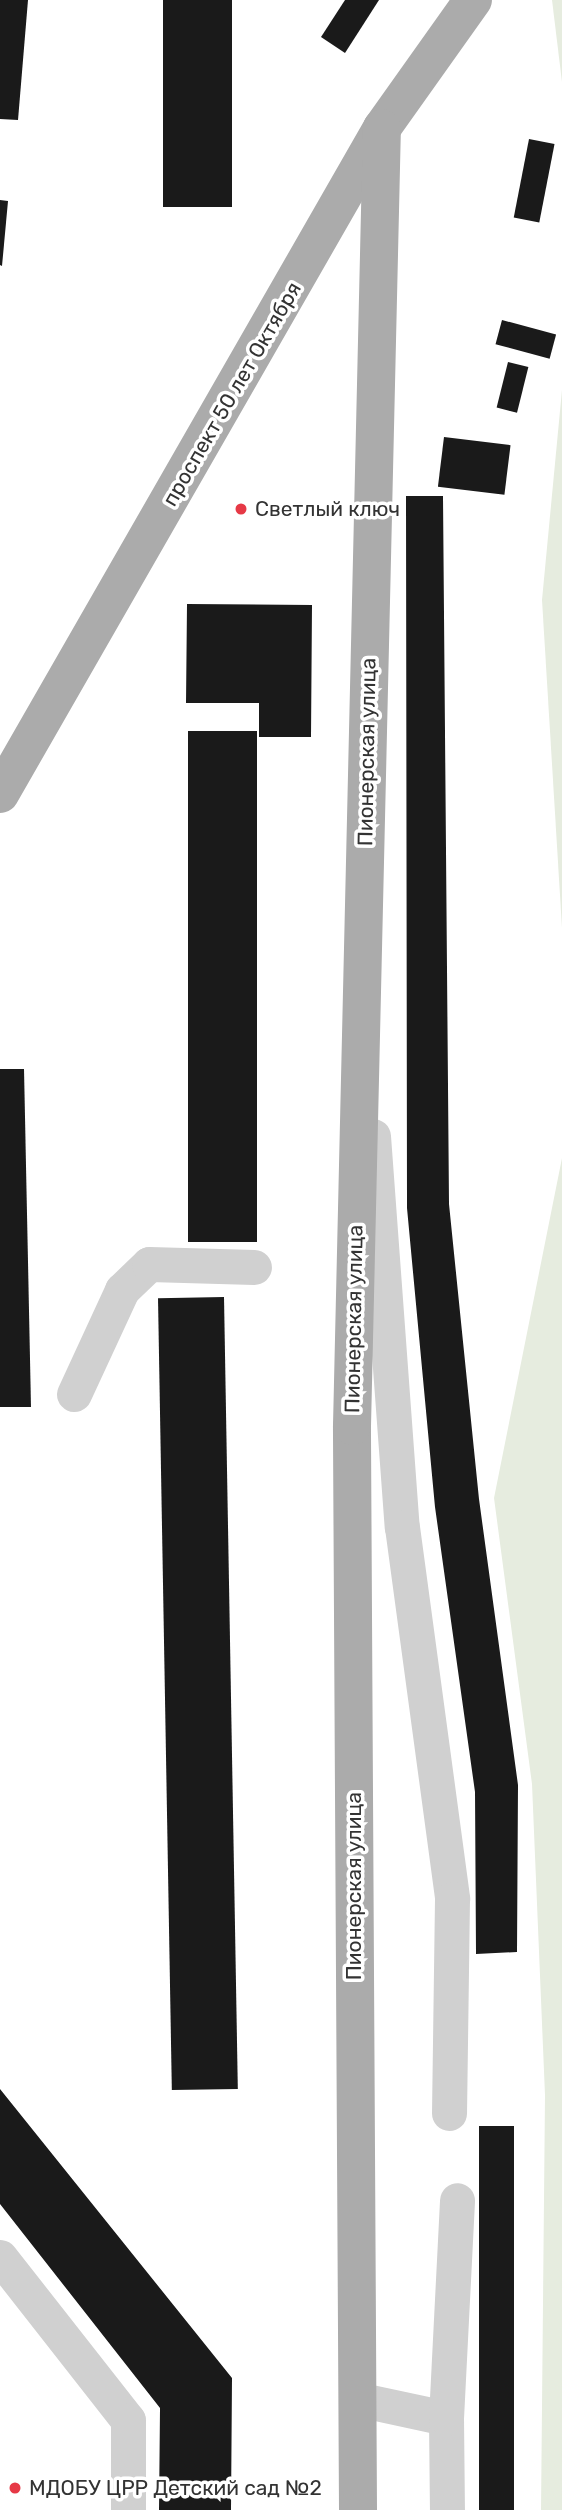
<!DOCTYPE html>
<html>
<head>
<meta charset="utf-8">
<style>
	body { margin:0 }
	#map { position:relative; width:562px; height:2510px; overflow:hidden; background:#fff; font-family:Rubik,sans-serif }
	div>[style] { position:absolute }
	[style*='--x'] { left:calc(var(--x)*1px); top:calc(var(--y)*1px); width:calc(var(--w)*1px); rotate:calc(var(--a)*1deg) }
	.green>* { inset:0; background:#e6ecdf }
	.building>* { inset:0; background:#1a1a1a; transform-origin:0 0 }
	.minor>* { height:35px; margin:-17.5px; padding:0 17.5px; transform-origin:17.5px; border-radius:17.5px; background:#d0d0d0 }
	.major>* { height:38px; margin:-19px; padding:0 19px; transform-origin:19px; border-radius:19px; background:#ababab }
	.dots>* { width:19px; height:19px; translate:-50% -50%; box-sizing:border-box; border:4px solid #fff; border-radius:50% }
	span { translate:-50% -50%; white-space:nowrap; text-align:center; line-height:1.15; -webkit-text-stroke:7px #fff; paint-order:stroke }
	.street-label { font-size:21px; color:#333 }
	.poi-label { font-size:21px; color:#333 }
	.left { translate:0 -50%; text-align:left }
</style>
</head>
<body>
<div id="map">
	<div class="green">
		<i style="clip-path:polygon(552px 0,562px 0,562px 82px)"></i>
		<i style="clip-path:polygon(562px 390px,562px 928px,542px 600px)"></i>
		<i style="clip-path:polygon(562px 1158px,562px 2510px,541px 2510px,545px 2095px,532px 1784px,494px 1498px)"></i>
	</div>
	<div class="building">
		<i style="clip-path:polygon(0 0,28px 0,18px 120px,0 119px)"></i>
		<i style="left:163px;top:0;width:69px;height:207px"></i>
		<i style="clip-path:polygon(345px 0,379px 0,345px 53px,321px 37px)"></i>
		<i style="left:529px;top:139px;width:26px;height:80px;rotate:11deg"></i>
		<i style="clip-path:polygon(0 200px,8px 201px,2px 266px,0 265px)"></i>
		<i style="left:502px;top:320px;width:56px;height:25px;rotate:15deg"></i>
		<i style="left:508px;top:362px;width:21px;height:47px;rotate:14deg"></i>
		<i style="left:444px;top:437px;width:67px;height:50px;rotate:7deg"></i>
		<i style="clip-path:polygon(406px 496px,443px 496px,449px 1204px,479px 1499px,518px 1785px,517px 1952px,476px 1954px,475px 1792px,435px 1507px,407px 1208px)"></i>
		<i style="clip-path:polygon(187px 604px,312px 605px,311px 737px,259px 737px,259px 703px,186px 703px)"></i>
		<i style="left:257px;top:731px;width:511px;height:69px;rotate:90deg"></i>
		<i style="clip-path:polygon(0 1069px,24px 1069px,31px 1407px,0 1407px)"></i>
		<i style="left:224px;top:1297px;width:792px;height:66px;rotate:89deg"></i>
		<i style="clip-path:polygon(0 2089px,232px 2378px,231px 2510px,159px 2510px,160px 2408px,0 2204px)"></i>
		<i style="left:479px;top:2126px;width:35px;height:384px"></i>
	</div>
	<div class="minor">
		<i style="--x:373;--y:1136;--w:392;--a:85.8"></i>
		<i style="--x:402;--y:1527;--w:375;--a:82.3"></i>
		<i style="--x:452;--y:1899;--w:214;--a:90.8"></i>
		<i style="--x:74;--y:1394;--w:115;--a:-65.2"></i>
		<i style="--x:122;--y:1290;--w:37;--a:-44"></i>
		<i style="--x:149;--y:1264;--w:105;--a:1.6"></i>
		<i style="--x:0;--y:2257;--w:207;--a:51.9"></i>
		<i style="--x:128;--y:2420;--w:90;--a:90"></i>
		<i style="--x:357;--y:2399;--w:91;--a:12.1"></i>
		<i style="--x:446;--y:2418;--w:92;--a:89.4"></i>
		<i style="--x:446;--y:2418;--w:218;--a:-87.1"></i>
	</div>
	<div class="major">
		<i style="--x:0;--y:794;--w:768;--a:-60.16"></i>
		<i style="--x:382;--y:128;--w:157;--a:-54.6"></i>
		<i style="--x:358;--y:2510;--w:1084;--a:-90.32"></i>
		<i style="--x:352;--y:1426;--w:1298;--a:-88.68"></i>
	</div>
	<div class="dots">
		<i style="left:241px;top:509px;background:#e63946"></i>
		<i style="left:15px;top:2488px;background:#e63946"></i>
	</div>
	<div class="street-label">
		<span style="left:232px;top:394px;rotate:-60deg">проспект 50 лет Октября</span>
		<span style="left:367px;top:752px;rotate:-89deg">Пионерская улица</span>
		<span style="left:354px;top:1319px;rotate:-89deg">Пионерская улица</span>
		<span style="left:354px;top:1886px;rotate:-90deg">Пионерская улица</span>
	</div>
	<div class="poi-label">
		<span class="left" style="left:255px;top:509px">Светлый ключ</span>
		<span class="left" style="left:29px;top:2488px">МДОБУ ЦРР Детский сад №2</span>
	</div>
</div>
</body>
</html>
